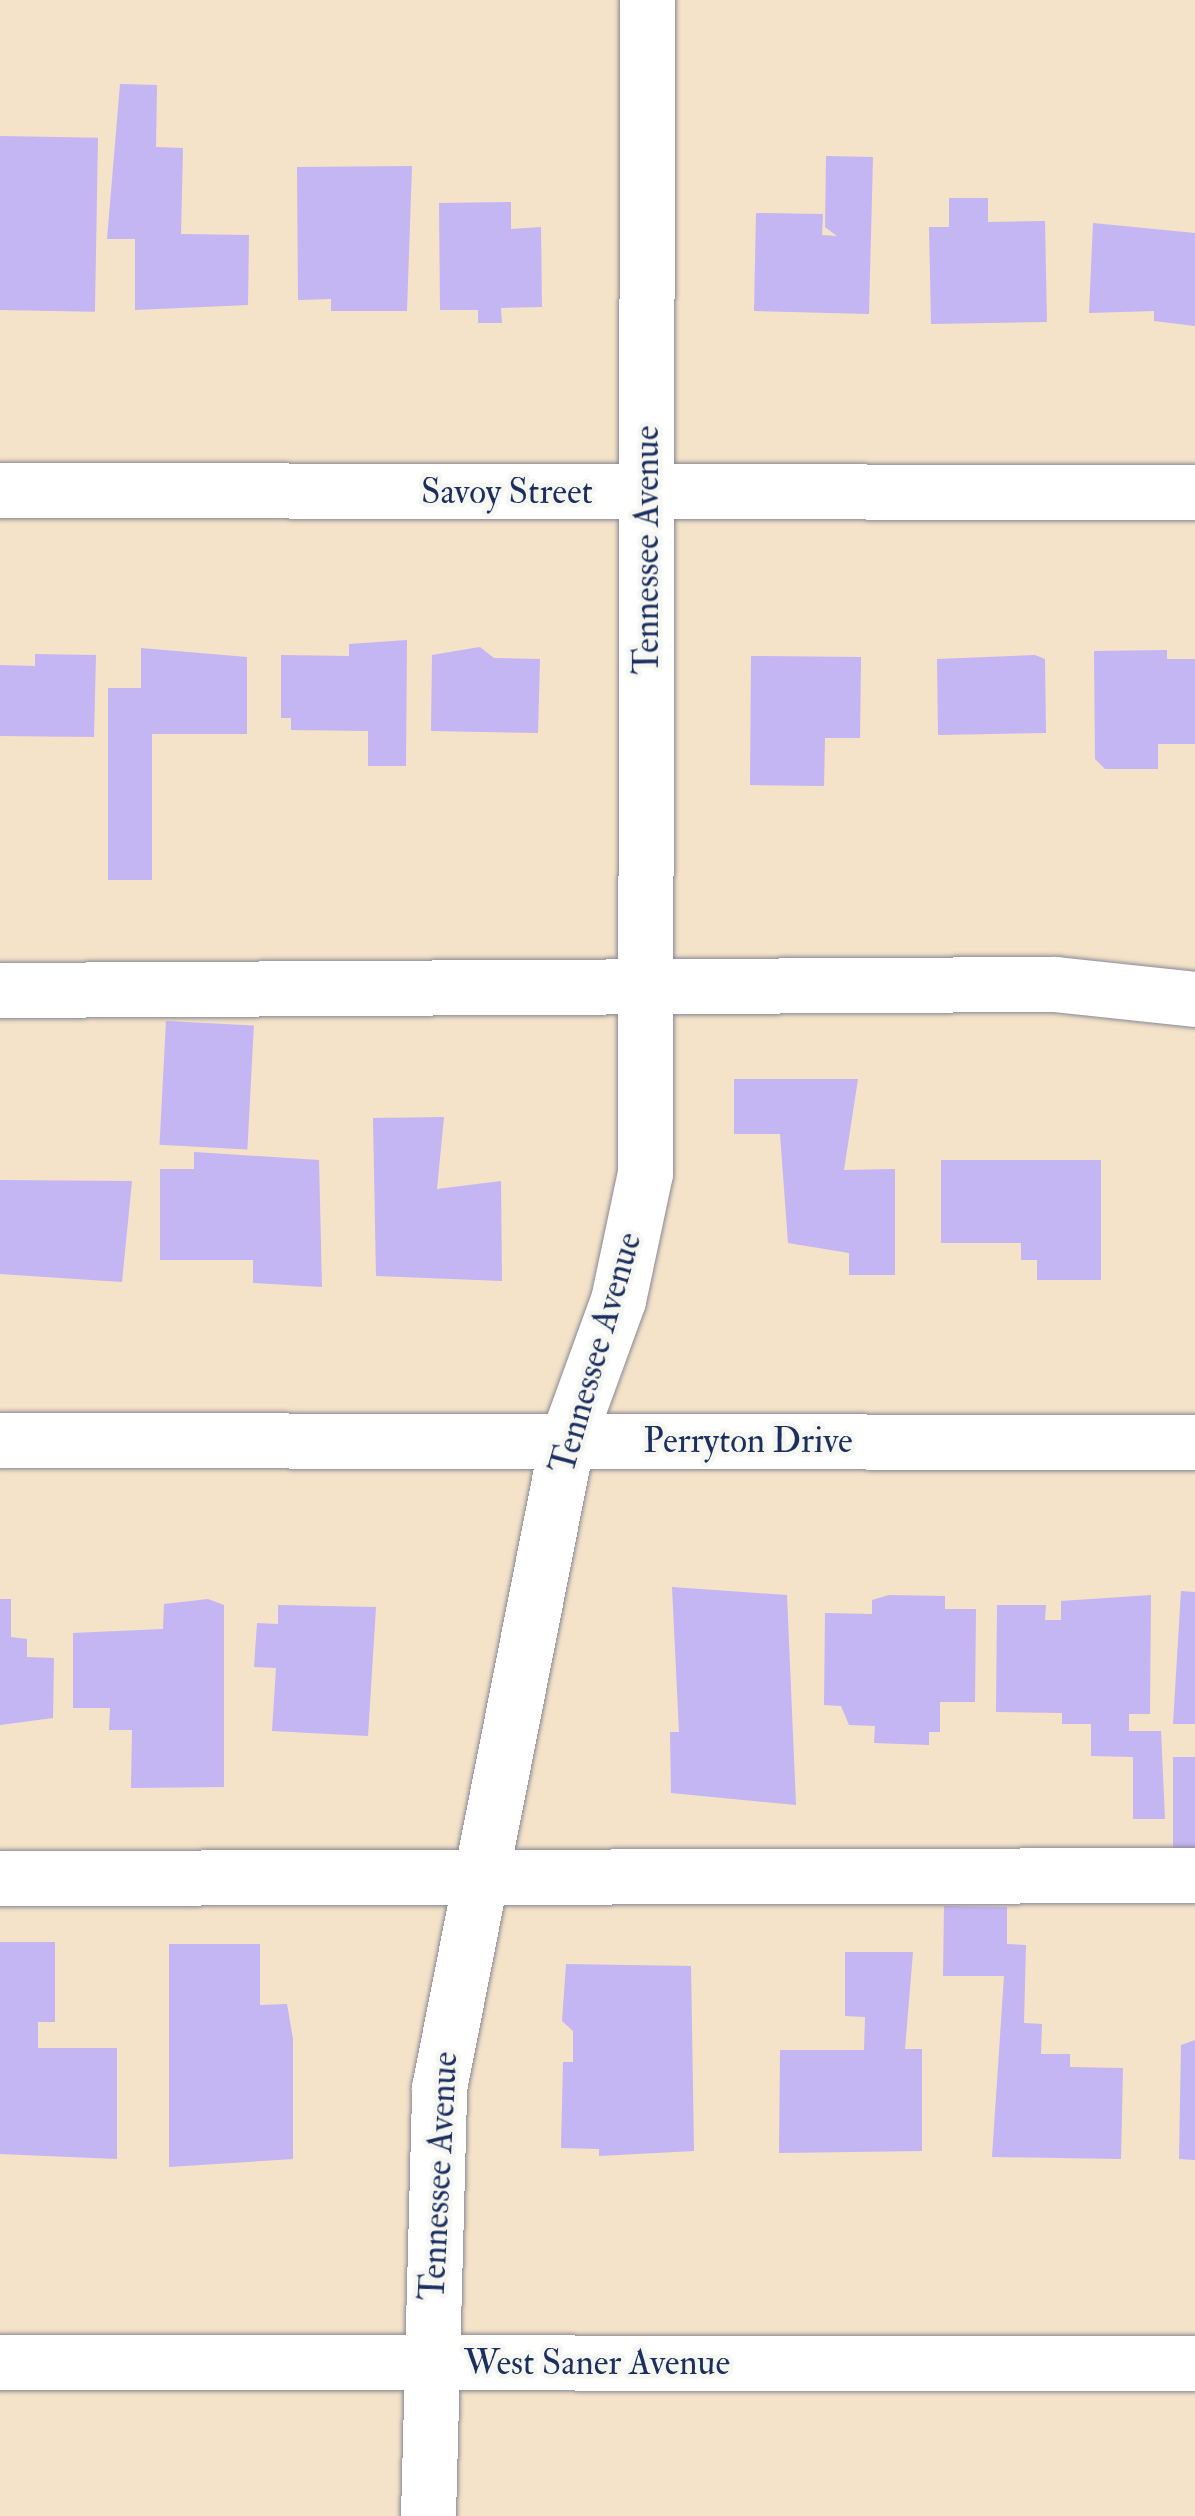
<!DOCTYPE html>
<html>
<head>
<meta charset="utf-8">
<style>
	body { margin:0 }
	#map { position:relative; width:1195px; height:2516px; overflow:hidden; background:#f4e2c9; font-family:"IM FELL Double Pica",serif }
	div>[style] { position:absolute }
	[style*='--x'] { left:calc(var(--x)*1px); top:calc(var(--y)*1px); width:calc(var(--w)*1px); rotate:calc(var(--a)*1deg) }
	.building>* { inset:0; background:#c4b5f3; transform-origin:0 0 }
	.roads { filter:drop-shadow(0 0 2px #888894) drop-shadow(0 0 2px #888894) }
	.minor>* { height:55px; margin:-27.5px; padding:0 27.5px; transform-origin:27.5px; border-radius:27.5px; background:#fff }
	span { translate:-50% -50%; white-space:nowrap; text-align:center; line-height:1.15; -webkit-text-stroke:9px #f6f6f2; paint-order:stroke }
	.street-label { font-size:35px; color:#1b2f5e }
</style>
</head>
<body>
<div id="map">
	<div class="building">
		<i style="clip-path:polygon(120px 84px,157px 85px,156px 147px,183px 148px,181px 234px,249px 235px,248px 305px,135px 310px,135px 239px,107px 239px)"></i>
		<i style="left:0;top:136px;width:98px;height:174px;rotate:1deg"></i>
		<i style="clip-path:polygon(826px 156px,873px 157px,869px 314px,754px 311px,756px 213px,823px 214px,822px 235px,837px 236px,825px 227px)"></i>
		<i style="clip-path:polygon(412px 166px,407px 311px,331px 311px,331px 299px,298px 300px,297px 167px)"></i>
		<i style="clip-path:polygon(949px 198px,988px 198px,988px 222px,1045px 221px,1047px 322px,931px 324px,929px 227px,949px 227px)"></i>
		<i style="clip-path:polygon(511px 202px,511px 229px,541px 227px,542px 307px,501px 308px,502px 323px,478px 323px,478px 310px,440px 310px,439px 203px)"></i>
		<i style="clip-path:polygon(1093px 223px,1195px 233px,1195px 326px,1154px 321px,1154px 311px,1089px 313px)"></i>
		<i style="clip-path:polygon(407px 640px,406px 766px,368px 766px,368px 731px,291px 730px,291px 718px,281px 718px,281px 655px,349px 656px,349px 644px)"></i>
		<i style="clip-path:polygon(480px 647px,494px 658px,540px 659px,538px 733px,431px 731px,432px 655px)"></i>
		<i style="clip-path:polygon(141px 648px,247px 657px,247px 734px,152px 734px,152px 880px,108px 880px,108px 688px,141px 688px)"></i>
		<i style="clip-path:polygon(1167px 650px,1167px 659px,1195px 659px,1195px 744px,1158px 744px,1158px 769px,1105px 769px,1095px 759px,1094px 651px)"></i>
		<i style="clip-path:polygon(35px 654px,96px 655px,94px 737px,0 736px,0 665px,35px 666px)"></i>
		<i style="clip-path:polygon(1035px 655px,1045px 659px,1046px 733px,938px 735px,937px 659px)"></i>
		<i style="clip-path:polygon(751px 656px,861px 657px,860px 738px,825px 738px,824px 786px,750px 785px)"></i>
		<i style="left:166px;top:1021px;width:88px;height:124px;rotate:3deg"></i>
		<i style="clip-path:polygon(734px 1079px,858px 1079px,844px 1170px,895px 1169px,895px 1275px,849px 1275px,849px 1253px,788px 1243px,780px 1134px,734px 1134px)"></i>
		<i style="clip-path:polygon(444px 1117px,437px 1189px,501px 1181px,502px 1281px,376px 1276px,373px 1118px)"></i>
		<i style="clip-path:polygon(194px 1152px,319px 1160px,322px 1287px,253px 1283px,253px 1260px,160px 1260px,160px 1169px,194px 1169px)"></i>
		<i style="clip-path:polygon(941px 1160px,1101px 1160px,1101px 1280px,1037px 1280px,1037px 1260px,1021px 1260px,1021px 1243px,941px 1243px)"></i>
		<i style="clip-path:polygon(0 1180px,132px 1181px,122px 1282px,0 1274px)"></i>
		<i style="clip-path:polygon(672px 1587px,787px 1595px,796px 1805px,671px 1793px,670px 1732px,679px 1732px)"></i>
		<i style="clip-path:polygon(1181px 1591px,1195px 1592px,1195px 1724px,1173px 1724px)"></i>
		<i style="clip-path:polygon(889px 1595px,945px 1596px,945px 1609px,976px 1609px,975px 1702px,940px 1702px,940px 1732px,929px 1732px,929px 1745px,874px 1743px,875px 1726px,849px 1725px,841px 1706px,824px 1705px,825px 1613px,872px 1614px,872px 1600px)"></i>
		<i style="clip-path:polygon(1151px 1595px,1150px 1714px,1129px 1714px,1129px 1731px,1161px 1731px,1165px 1819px,1133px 1819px,1133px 1757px,1091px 1756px,1091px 1724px,1062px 1724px,1062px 1713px,996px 1712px,997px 1605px,1046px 1605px,1045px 1620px,1061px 1620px,1061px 1601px)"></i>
		<i style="clip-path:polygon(0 1599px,11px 1599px,11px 1637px,27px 1639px,27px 1657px,54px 1658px,53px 1718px,0 1725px)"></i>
		<i style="clip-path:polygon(208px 1599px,224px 1605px,224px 1787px,131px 1788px,132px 1730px,109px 1730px,110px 1708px,73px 1708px,73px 1633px,163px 1629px,164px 1604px)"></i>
		<i style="clip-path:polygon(278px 1605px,376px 1607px,368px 1736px,272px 1731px,276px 1668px,254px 1667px,257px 1623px,278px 1624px)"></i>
		<i style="left:1173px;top:1757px;width:22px;height:95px"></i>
		<i style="clip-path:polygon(944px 1906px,1007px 1907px,1007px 1944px,1026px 1945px,1024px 2023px,1042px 2024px,1041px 2054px,1070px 2054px,1070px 2067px,1123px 2068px,1121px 2159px,992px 2157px,1004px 1976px,943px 1976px)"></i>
		<i style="clip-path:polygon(0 1942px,55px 1942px,55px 2022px,38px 2022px,38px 2048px,117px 2048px,117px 2159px,0 2154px)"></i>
		<i style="clip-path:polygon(169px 1944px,260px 1944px,260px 2005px,287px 2004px,293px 2039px,293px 2159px,169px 2167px)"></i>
		<i style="clip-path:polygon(845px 1952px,913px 1952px,905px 2049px,922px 2049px,922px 2151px,779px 2153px,780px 2050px,864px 2050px,865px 2017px,845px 2016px)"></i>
		<i style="clip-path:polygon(566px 1964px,691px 1966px,694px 2151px,599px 2156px,599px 2149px,561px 2148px,563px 2062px,573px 2062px,573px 2031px,562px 2021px)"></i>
		<i style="clip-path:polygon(1195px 2040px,1195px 2160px,1179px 2159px,1181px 2045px)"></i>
	</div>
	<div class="roads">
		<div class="minor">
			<i style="--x:0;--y:490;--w:1195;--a:0.1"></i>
			<i style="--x:0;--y:990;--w:1055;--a:-0.33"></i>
			<i style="--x:1055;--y:984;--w:141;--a:6.1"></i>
			<i style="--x:0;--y:1440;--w:1195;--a:0.1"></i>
			<i style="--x:0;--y:1878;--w:1195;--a:-0.14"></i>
			<i style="--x:0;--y:2362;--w:1195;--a:0.05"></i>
			<i style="--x:428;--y:2516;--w:428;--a:-88.5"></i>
			<i style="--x:439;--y:2088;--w:661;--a:-78.83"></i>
			<i style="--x:567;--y:1440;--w:149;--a:-70"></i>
			<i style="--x:618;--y:1300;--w:130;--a:-78"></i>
			<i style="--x:645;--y:1173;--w:1173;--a:-89.9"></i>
		</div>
	</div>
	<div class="street-label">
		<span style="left:507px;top:492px">Savoy Street</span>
		<span style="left:647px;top:550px;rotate:-90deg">Tennessee Avenue</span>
		<span style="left:596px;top:1353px;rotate:-74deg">Tennessee Avenue</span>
		<span style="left:748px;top:1441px">Perryton Drive</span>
		<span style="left:439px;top:2176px;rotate:-87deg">Tennessee Avenue</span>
		<span style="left:597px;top:2363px">West Saner Avenue</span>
	</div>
</div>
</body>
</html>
